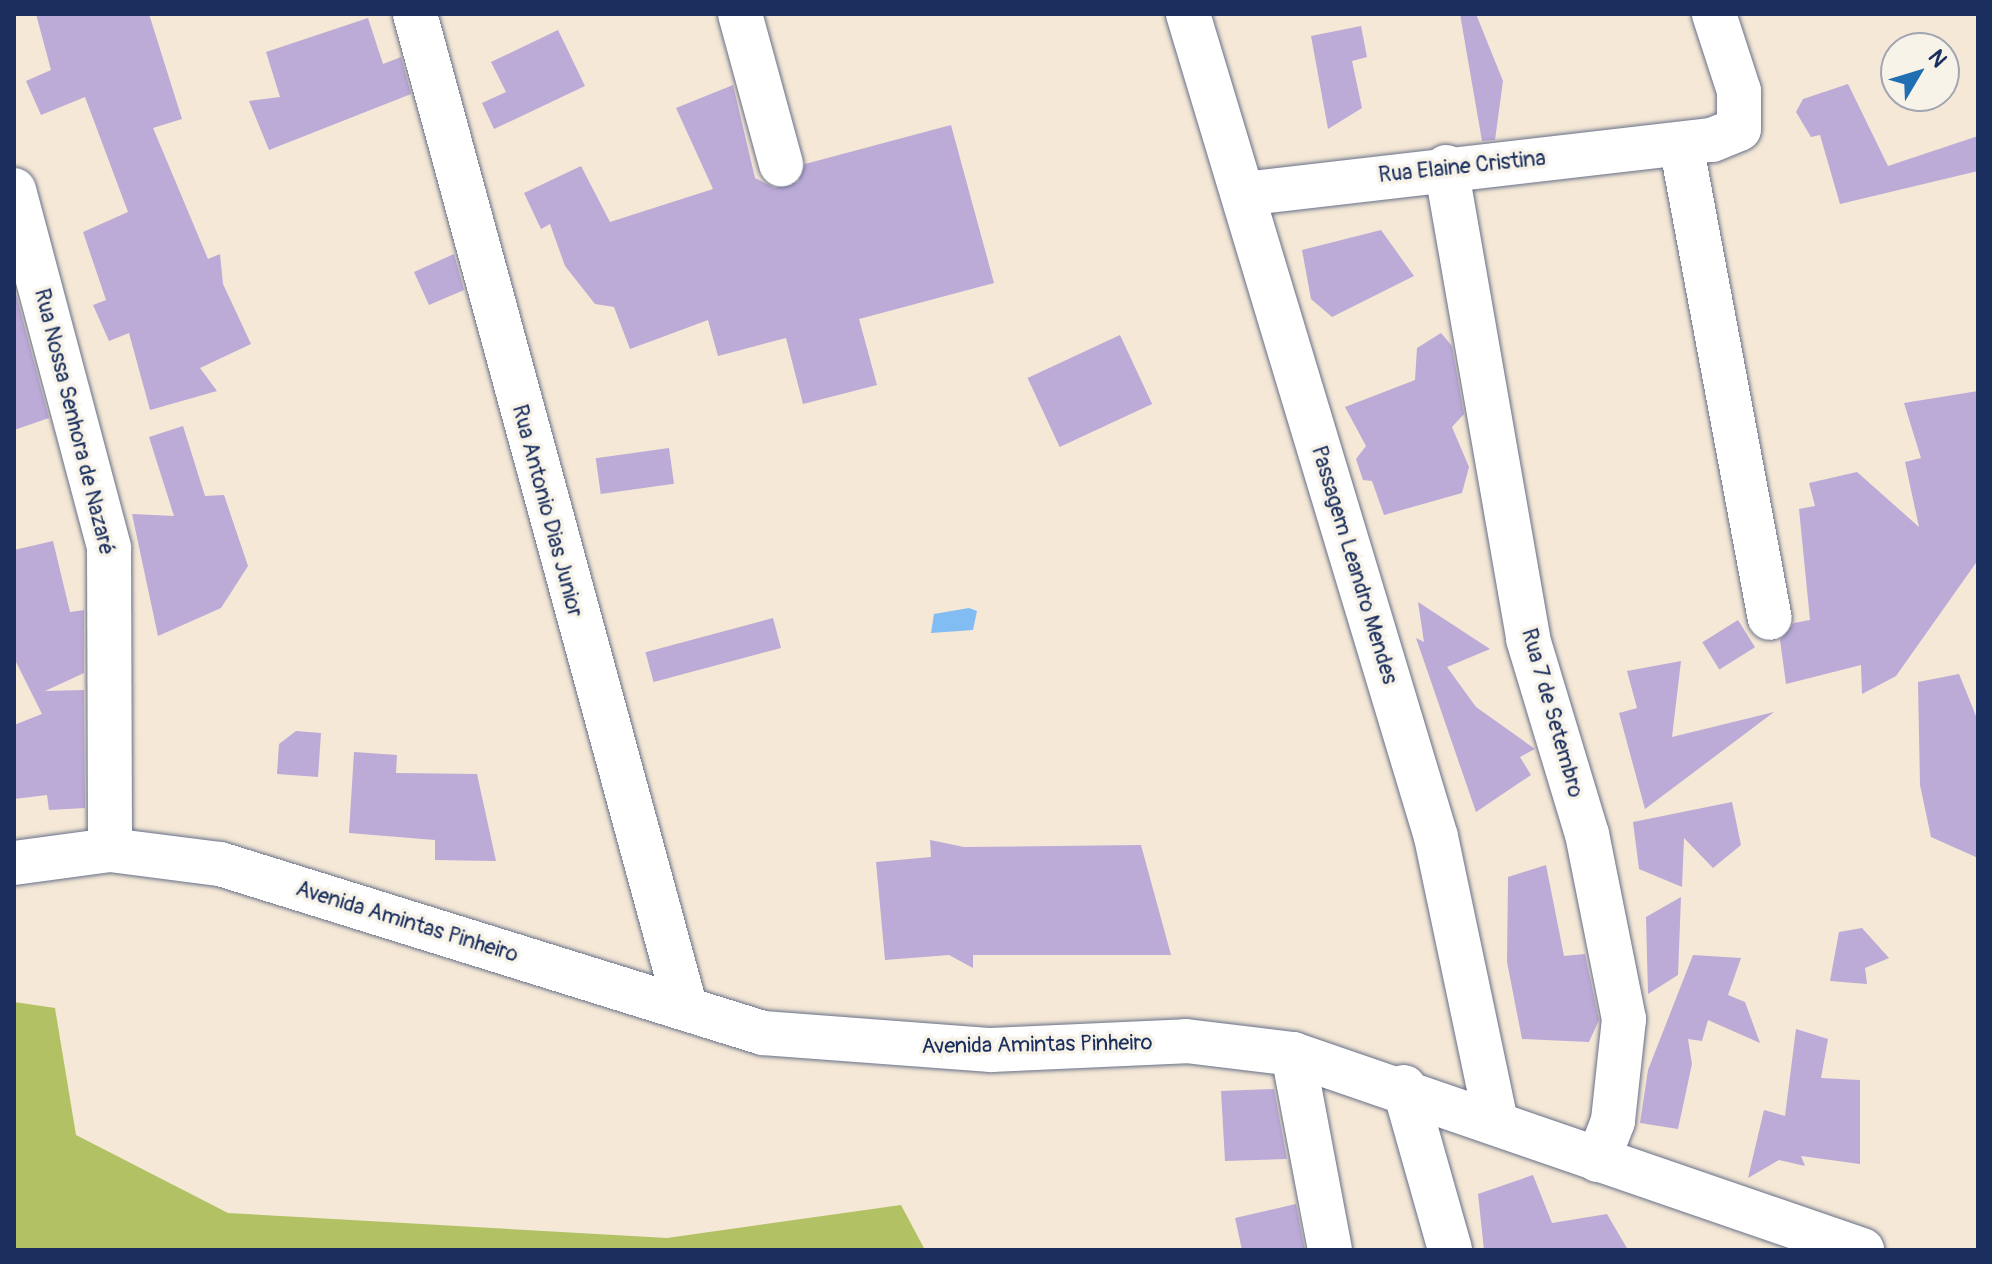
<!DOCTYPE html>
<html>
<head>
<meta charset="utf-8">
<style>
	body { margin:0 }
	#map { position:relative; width:1992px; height:1264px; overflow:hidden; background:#f5e8d6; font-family:Pangolin,sans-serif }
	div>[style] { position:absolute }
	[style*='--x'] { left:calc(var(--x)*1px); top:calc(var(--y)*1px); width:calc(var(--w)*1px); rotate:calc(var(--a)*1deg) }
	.green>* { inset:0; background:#b1c164 }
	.water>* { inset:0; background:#81bcf3 }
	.building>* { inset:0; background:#bcaad7; transform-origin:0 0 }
	.roads { filter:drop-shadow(0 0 2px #677088) drop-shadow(0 0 2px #677088) }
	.minor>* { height:44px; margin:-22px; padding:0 22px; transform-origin:22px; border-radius:22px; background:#fff }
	span { translate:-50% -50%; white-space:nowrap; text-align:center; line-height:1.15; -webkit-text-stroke:7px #f7f3e8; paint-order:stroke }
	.street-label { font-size:22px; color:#1b2f5e }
	.frame { position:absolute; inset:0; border:16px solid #1b2f5e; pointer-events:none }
	.north { position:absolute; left:1880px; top:32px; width:80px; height:80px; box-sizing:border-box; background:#f7f3e8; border:2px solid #9fa5b1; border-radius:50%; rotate:52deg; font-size:22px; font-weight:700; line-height:32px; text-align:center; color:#1b2f5e }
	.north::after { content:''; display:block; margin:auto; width:28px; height:36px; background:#1f6fb2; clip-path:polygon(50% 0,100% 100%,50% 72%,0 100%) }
</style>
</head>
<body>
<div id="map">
	<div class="green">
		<i style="clip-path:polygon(14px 1002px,55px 1008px,76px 1135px,228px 1213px,667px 1238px,901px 1205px,925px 1250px,14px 1250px)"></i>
	</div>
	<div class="water">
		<i style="clip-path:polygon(969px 608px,977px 611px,973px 630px,931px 633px,934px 614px)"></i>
	</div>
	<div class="building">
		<i style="clip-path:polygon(36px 14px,149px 14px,182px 119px,153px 128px,208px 259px,220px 254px,223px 284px,251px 344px,200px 368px,217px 391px,150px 410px,129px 333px,109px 341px,93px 305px,106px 300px,83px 232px,128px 212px,85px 97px,41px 115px,26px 81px,51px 70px)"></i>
		<i style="clip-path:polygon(1460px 14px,1476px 14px,1503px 81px,1495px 140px,1482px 141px)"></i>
		<i style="clip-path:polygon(368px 18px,383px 64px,401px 57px,411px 94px,269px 150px,249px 101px,280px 97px,266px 52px)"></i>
		<i style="clip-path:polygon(1361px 26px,1367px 57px,1352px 61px,1362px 108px,1328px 129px,1311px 36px)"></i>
		<i style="clip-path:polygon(558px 30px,585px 86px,494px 129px,482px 103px,506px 92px,491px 62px)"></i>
		<i style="clip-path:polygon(1848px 84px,1888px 166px,1978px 136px,1978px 171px,1840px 204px,1820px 135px,1811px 137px,1796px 112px,1803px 99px)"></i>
		<i style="clip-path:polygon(733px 85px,755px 178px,775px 188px,798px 182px,805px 164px,951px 125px,994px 283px,859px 319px,877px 385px,803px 404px,786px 338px,718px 356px,708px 320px,630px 349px,614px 307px,595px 304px,565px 266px,550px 224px,541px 229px,524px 193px,581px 166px,610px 222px,713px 189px,676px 108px)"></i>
		<i style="clip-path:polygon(1381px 230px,1414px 276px,1332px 317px,1311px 299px,1302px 250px)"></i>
		<i style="clip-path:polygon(454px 254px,464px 290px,429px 305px,414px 272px)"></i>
		<i style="clip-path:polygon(14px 287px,49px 418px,14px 430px)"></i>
		<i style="clip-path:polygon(1441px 333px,1452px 346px,1464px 414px,1452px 427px,1469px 467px,1462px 493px,1384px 515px,1372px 481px,1363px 480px,1356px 459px,1366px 446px,1345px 407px,1415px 380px,1417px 348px)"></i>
		<i style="left:1120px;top:335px;width:76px;height:102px;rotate:65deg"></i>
		<i style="clip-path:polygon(1978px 391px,1978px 560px,1896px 676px,1862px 694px,1861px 665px,1786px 684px,1780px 640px,1794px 623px,1810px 620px,1799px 509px,1815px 506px,1809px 483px,1857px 472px,1919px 527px,1905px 462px,1921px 458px,1904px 403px)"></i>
		<i style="clip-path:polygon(183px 426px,205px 496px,224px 495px,248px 566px,221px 608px,158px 636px,132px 514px,174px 516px,149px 437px)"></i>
		<i style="left:669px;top:448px;width:36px;height:74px;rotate:82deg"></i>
		<i style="clip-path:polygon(53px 541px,70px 612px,84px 610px,84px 673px,45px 691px,84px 690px,85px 808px,49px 810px,47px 795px,14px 799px,14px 725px,42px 714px,14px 658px,14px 550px)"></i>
		<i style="clip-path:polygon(1418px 602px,1490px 649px,1447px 667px,1476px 707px,1535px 749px,1520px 757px,1531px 775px,1476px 812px,1416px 638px,1424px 642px)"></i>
		<i style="left:773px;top:618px;width:31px;height:132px;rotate:75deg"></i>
		<i style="left:1738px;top:620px;width:32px;height:42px;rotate:58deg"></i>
		<i style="clip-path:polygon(1681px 661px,1672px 737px,1774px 712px,1645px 809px,1619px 713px,1637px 708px,1627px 671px)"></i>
		<i style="clip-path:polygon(1959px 674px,1978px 721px,1978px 858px,1931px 837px,1920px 785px,1918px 682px)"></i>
		<i style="clip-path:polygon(296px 731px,321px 733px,318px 777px,277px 774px,279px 744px)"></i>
		<i style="clip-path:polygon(354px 752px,397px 755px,396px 773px,477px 774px,496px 861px,435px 860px,435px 840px,349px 833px)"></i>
		<i style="clip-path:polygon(1732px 802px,1741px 845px,1713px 868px,1684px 838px,1682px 887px,1639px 869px,1633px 822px)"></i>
		<i style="clip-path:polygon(930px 840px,964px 847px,1141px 845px,1171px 955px,973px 955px,973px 968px,949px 955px,885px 960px,876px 862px,931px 857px)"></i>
		<i style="clip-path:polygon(1546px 865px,1564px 956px,1585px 954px,1599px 1020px,1589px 1042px,1522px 1039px,1507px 962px,1508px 877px)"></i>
		<i style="clip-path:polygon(1681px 897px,1678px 975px,1648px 994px,1646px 917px)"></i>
		<i style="clip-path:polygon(1862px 928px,1889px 958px,1865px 968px,1867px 984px,1830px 981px,1839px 932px)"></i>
		<i style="clip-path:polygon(1693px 955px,1741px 958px,1728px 995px,1745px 1002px,1760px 1043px,1708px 1020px,1702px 1041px,1688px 1039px,1692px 1064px,1678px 1129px,1640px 1123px,1648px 1070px)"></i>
		<i style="clip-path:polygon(1796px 1029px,1828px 1039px,1821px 1078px,1860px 1080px,1860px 1164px,1801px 1156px,1805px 1166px,1779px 1160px,1748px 1178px,1764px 1110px,1785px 1116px)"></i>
		<i style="clip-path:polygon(1274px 1089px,1287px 1159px,1225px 1161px,1221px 1091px)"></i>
		<i style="clip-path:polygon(1533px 1175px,1552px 1223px,1607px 1214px,1628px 1250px,1484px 1250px,1478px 1194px)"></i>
		<i style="clip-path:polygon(1296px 1204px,1305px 1250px,1242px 1250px,1235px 1218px)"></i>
	</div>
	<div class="roads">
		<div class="minor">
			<i style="--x:415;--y:14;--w:1028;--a:74.77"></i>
			<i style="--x:740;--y:14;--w:156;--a:74.7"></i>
			<i style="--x:1188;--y:14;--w:860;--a:73.23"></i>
			<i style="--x:1436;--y:837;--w:290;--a:78.1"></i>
			<i style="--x:1681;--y:144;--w:482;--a:79.4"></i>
			<i style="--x:1446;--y:167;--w:479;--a:80.1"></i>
			<i style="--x:1528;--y:639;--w:204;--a:73.2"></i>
			<i style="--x:1587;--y:834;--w:189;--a:78.7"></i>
			<i style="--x:1624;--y:1019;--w:103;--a:96.2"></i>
			<i style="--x:1613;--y:1121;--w:42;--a:111"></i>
			<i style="--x:14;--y:190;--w:370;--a:75.1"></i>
			<i style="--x:109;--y:548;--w:302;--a:89.8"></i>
			<i style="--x:1243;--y:194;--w:472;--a:-6.6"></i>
			<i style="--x:1712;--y:140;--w:29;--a:-22"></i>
			<i style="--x:1739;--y:129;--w:38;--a:-90"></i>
			<i style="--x:1739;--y:91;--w:81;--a:-108"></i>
			<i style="--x:14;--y:863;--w:97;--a:-7.7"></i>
			<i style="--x:110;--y:850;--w:111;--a:7.3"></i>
			<i style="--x:220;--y:864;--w:569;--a:17.29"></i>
			<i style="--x:763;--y:1033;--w:229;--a:4.3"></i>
			<i style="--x:991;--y:1050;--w:195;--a:-2.6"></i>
			<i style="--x:1186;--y:1041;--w:108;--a:6.9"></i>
			<i style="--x:1293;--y:1054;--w:602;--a:19.01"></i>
			<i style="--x:1293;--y:1054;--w:199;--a:79.3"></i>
			<i style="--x:1404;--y:1087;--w:169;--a:74.2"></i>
		</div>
	</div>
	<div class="street-label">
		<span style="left:1462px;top:167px;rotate:-6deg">Rua Elaine Cristina</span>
		<span style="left:74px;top:422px;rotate:76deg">Rua Nossa Senhora de Nazaré</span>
		<span style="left:547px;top:511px;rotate:75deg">Rua Antonio Dias Junior</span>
		<span style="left:1354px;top:565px;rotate:73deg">Passagem Leandro Mendes</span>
		<span style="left:1552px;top:713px;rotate:74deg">Rua 7 de Setembro</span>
		<span style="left:407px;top:922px;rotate:17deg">Avenida Amintas Pinheiro</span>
		<span style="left:1037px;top:1045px;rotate:-1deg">Avenida Amintas Pinheiro</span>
	</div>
	<div class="frame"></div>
	<div class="north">N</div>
</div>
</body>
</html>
